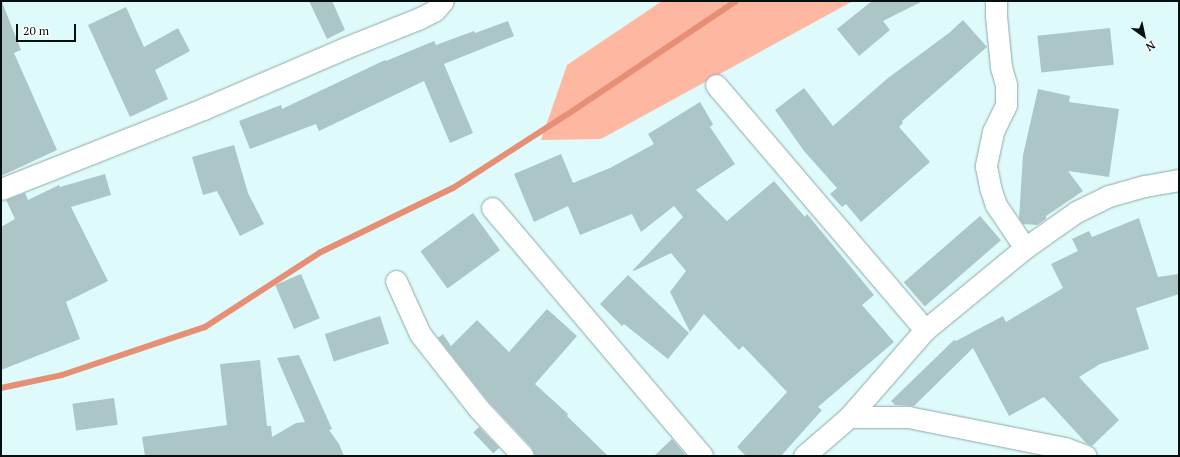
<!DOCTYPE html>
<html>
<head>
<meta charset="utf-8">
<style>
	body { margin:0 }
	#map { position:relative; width:1180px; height:457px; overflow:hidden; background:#defafb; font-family:"PT Serif",serif }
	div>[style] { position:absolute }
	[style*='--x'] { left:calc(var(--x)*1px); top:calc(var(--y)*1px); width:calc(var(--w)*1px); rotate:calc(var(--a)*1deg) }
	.green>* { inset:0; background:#feb8a2 }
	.stream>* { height:6px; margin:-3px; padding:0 3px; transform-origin:3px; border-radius:3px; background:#e68f74 }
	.building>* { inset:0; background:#acc6c8; transform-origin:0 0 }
	.roads { filter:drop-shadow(0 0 1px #8ea8aa) drop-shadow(0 0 1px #8ea8aa) }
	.street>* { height:21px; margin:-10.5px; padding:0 10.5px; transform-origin:10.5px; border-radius:10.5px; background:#fff }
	span { translate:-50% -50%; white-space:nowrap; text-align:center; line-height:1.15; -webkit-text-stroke:4px #fff; paint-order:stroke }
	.frame { position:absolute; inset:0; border:2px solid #071011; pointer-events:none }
	.north { position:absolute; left:1124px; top:16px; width:40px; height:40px; -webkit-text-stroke:3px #fff; paint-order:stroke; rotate:147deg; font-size:11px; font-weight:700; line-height:16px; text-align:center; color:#071011 }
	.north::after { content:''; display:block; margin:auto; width:14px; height:18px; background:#071011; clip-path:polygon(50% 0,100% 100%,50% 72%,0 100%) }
	.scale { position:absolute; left:16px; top:24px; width:60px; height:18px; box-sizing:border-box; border:2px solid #071011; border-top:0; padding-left:5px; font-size:12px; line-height:14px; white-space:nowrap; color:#071011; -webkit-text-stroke:3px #fff; paint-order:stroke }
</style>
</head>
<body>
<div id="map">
	<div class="green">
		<i style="clip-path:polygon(662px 1px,853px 1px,601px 139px,541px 140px,567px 65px)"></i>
	</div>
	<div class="stream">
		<i style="--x:1;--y:388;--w:62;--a:-12"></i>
		<i style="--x:62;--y:375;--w:151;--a:-18.6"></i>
		<i style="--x:205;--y:327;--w:138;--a:-32.9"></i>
		<i style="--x:321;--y:252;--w:147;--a:-25.9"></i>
		<i style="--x:453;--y:188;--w:137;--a:-32.8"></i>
		<i style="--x:568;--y:114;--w:202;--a:-33.9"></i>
	</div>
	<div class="building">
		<i style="clip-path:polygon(309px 1px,332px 1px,345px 30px,327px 39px)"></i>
		<i style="clip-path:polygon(872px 1px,923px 1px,883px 21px,890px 30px,859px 56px,837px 29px)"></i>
		<i style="clip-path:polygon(2px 2px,21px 50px,14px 53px,57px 150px,1px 176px)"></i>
		<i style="clip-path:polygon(126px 7px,144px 47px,178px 28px,190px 51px,155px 70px,168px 99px,130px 117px,88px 25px)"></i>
		<i style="clip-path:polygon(963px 20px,987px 47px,902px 121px,903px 123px,899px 127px,930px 162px,861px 222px,846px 204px,842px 207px,830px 194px,837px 188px,804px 151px,775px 110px,804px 88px,833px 126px,888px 78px,949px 33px)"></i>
		<i style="clip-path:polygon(508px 21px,514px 36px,444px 64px,473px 133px,450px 143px,424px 81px,319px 131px,316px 124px,250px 149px,239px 121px,281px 105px,282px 109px,385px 60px,386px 61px,434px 41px,436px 45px,474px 31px,475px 33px)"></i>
		<i style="left:1110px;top:28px;width:37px;height:73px;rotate:84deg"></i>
		<i style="clip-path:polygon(1038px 89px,1070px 96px,1069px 102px,1119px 109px,1109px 177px,1068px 171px,1083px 191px,1046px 216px,1046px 219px,1037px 225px,1023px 224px,1019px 218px,1023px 155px)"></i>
		<i style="clip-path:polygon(700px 102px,713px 124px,710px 127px,735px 164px,696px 190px,727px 221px,774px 181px,805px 217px,807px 214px,874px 295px,862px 305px,894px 342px,818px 407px,822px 410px,781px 456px,746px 456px,737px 447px,787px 392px,743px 346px,739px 350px,704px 314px,690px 332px,670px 292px,686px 271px,671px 253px,634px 271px,633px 270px,683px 217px,674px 206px,641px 232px,632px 214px,580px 235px,568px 206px,534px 222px,514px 174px,561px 154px,573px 183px,610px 168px,654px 144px,648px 134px)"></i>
		<i style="clip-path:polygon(234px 145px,248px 193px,264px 224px,240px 236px,217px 191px,203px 195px,192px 157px)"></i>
		<i style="clip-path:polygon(105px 174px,111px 195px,71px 207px,108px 281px,66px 302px,80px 339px,1px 370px,1px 227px,15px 219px,6px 200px,25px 193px,28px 200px,59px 185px,60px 187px)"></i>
		<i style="left:473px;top:213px;width:46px;height:65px;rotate:54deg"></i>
		<i style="left:980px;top:216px;width:32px;height:101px;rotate:49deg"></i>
		<i style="clip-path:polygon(1139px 218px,1158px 277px,1179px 274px,1179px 294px,1136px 308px,1149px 349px,1100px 364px,1079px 377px,1119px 420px,1092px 446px,1086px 443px,1044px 397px,1009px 416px,973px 348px,914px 406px,895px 405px,891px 401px,954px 340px,956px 341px,1003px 316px,1006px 322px,1063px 288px,1051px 264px,1078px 251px,1072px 239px,1089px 231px,1092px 237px)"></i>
		<i style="left:301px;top:274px;width:48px;height:28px;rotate:67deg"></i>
		<i style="clip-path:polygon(628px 275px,689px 333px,668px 359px,624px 324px,622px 326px,600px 304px)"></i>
		<i style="clip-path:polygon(547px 309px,577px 336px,535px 384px,568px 414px,567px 416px,608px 456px,535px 456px,532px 448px,488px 401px,438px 338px,443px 334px,451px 346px,477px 320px,509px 352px)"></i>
		<i style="left:380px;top:316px;width:29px;height:58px;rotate:72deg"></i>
		<i style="clip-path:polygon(299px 355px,332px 429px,329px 430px,339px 444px,344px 456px,145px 456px,142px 437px,227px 425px,220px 364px,260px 360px,267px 426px,271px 426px,272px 437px,296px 423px,305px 422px,277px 358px)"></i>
		<i style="left:114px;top:398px;width:27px;height:42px;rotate:82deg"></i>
		<i style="left:479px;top:427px;width:29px;height:8px;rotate:46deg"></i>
		<i style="clip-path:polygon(672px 439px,686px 456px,654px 456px)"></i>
	</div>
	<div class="roads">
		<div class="street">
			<i style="--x:996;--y:1;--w:15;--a:90"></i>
			<i style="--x:996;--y:16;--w:51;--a:84.4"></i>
			<i style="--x:1001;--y:67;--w:18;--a:74"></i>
			<i style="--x:1006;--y:84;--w:21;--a:90"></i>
			<i style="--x:1006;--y:105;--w:30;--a:116"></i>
			<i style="--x:993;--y:132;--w:35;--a:102"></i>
			<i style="--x:986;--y:166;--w:21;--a:79"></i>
			<i style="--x:990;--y:187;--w:19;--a:72"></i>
			<i style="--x:996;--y:205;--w:52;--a:56"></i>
			<i style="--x:716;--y:85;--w:322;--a:49.5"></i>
			<i style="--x:1;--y:189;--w:217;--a:-21.6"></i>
			<i style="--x:203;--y:109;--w:155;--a:-23.2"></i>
			<i style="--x:345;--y:48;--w:81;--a:-21.8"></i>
			<i style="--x:420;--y:18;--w:16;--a:-27"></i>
			<i style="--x:434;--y:11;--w:13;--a:-48"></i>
			<i style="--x:492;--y:208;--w:325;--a:49.7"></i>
			<i style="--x:396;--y:281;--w:58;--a:65.6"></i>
			<i style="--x:420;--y:334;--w:95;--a:51.8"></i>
			<i style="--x:479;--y:409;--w:64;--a:46.9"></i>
			<i style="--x:849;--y:417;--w:59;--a:0"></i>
			<i style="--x:908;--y:417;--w:160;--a:11.2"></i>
			<i style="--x:1065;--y:448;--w:22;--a:21"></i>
			<i style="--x:804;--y:456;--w:60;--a:-40.9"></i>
			<i style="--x:849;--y:417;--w:116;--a:-48.9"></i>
			<i style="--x:925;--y:330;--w:129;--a:-39.4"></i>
			<i style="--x:1025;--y:248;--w:62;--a:-35.2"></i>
			<i style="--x:1076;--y:212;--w:37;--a:-26"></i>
			<i style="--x:1109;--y:196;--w:37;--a:-16"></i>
			<i style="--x:1145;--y:186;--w:35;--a:-10"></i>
		</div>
	</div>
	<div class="frame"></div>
	<div class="north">N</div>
	<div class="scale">20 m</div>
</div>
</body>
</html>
